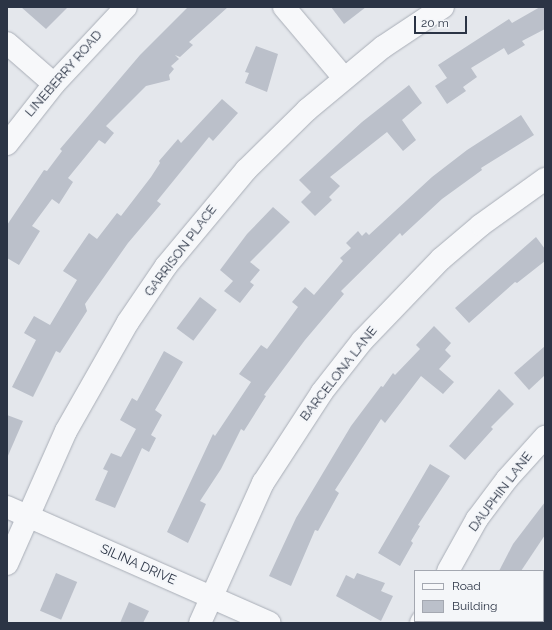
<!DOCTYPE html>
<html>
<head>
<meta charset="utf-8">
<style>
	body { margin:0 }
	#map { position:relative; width:552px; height:630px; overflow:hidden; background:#e4e7ec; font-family:Raleway,sans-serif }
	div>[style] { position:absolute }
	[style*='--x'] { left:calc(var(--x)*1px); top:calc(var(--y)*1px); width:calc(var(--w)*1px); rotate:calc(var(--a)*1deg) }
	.building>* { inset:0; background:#bbc0ca; transform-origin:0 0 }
	.roads { filter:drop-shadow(0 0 1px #a9aeb7) drop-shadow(0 0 1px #a9aeb7) }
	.minor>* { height:22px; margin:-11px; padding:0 11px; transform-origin:11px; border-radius:11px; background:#f7f8fa }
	span { translate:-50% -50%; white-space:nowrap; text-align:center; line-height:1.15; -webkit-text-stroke:4px #f4f6f9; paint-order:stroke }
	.street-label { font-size:13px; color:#2b3445 }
	.frame { position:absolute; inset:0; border:8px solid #2b3445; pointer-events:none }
	.legend { position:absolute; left:414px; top:570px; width:130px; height:52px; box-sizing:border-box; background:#f4f6f9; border:1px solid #a4a8b1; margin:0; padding:5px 7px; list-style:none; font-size:12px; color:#2b3445 }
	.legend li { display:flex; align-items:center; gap:8px; height:20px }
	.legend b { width:20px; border:1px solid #a4a8b1 }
	.scale { position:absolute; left:414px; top:16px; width:53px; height:18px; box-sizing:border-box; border:2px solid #2b3445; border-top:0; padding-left:5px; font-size:12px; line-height:14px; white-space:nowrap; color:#2b3445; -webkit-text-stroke:3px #f4f6f9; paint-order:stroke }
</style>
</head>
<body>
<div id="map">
	<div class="building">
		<i style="clip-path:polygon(21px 7px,68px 7px,46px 29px)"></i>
		<i style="clip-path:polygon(188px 7px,228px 7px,189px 42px,193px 45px,180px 57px,175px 55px,179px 59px,171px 66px,174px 69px,169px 75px,170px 80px,146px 86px,106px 126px,114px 133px,105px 144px,99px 140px,68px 178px,73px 182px,59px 204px,52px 199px,32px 226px,40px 231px,19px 265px,7px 258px,7px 225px,44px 170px,47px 171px,62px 151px,60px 149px,140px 55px)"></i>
		<i style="clip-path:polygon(331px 7px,366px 7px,344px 24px)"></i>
		<i style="clip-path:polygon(540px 7px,545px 7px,545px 29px,522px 41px,525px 45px,508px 55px,504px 48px,471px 68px,477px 77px,463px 87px,466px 91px,447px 104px,435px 86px,447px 78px,438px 65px,509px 19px,512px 23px)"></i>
		<i style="clip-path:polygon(256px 46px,278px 54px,267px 92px,245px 83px,249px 73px,245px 72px)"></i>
		<i style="clip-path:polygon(409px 85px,422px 103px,402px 120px,416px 140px,403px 151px,387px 132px,330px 177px,340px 186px,329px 197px,332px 200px,315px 216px,301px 202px,311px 192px,299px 180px,362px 122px)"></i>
		<i style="clip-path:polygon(222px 99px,238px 113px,213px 141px,209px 137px,157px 201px,161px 204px,128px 243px,85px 304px,87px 311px,60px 353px,56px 351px,33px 397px,12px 387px,36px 340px,24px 333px,34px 316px,50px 325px,77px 280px,63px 271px,89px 233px,97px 239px,117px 213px,121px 216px,151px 177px,160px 163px,159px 161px,178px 139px,181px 143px)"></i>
		<i style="clip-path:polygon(521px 115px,534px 135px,481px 168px,482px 170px,442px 199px,402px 236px,400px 233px,341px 291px,344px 294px,305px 340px,264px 395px,266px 396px,244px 431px,241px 429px,221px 469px,200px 501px,206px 504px,188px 543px,167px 532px,213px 434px,215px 436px,251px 382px,239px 374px,261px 345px,267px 349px,298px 307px,292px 302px,305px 287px,314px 295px,343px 261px,340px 258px,351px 248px,346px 243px,358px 231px,362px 236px,366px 232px,369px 235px,432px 177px,467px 150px)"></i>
		<i style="clip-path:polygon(273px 207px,290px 222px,250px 262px,260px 270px,250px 282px,254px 285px,240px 303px,224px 291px,233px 281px,220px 270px,247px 234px)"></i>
		<i style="clip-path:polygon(536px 237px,545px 249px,545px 261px,517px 283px,515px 282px,469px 323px,455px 308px)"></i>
		<i style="left:200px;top:297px;width:21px;height:39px;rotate:37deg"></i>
		<i style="clip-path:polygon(434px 326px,451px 343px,445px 350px,451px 356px,439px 369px,454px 382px,443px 394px,421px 376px,385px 423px,381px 419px,335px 490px,339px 493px,318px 531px,315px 530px,291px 586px,269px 576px,296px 518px,351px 426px,381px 386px,383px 387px,393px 373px,395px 375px,420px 349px,416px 345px)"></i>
		<i style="clip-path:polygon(545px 346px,545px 375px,529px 390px,514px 373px)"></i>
		<i style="clip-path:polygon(164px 351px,183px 362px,155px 410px,162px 415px,151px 435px,156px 438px,149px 452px,142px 448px,115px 508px,95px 500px,108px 471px,103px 469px,111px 453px,121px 457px,136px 429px,120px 420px,132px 398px,137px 401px)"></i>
		<i style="clip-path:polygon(499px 389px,514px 404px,491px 427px,493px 429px,465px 460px,449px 446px)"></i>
		<i style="clip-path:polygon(7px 415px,23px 421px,7px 458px)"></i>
		<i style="clip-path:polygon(430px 464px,450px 476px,418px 525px,420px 526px,411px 541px,413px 543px,400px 566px,378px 553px)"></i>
		<i style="clip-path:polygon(545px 502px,545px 535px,521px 571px,499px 571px,513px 544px)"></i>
		<i style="left:56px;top:573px;width:23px;height:41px;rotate:23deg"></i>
		<i style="clip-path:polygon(357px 573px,385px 583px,381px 591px,393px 596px,381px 621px,336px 596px,346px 575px,354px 579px)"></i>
		<i style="clip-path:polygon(129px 602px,149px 611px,143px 623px,120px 623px)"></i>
	</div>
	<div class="roads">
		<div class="minor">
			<i style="--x:284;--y:7;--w:93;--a:49.8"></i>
			<i style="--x:7;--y:43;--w:62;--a:41.1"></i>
			<i style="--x:7;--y:144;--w:76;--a:-51.9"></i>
			<i style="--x:54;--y:84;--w:105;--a:-46.9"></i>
			<i style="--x:7;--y:507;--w:287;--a:23.8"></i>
			<i style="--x:7;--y:564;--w:145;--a:-66.1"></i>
			<i style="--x:66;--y:431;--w:125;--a:-60.4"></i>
			<i style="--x:128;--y:322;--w:68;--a:-55.8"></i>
			<i style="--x:166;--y:266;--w:125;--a:-50.2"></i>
			<i style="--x:246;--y:170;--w:86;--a:-44.5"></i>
			<i style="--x:307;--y:110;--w:99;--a:-39.7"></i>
			<i style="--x:383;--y:47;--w:72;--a:-33.7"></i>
			<i style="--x:448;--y:571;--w:60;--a:-60.9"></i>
			<i style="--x:477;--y:519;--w:50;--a:-53.1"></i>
			<i style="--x:507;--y:479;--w:57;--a:-47.9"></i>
			<i style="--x:200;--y:623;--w:154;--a:-65.8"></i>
			<i style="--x:263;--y:483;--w:108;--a:-57"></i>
			<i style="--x:322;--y:392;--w:65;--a:-51.9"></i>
			<i style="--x:362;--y:341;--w:114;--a:-46.1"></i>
			<i style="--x:441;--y:259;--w:52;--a:-40.4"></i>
			<i style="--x:481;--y:225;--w:79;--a:-35.7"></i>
			<i style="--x:421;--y:623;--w:2;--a:-63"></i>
		</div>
	</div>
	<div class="street-label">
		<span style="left:64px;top:74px;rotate:-49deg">LINEBERRY ROAD</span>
		<span style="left:181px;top:251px;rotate:-53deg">GARRISON PLACE</span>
		<span style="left:339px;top:374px;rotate:-52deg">BARCELONA LANE</span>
		<span style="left:501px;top:492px;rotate:-53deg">DAUPHIN LANE</span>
		<span style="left:138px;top:565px;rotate:24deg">SILINA DRIVE</span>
	</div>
	<div class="frame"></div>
	<ul class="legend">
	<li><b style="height:5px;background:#f7f8fa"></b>Road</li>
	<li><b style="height:11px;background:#bbc0ca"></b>Building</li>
	</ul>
	<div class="scale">20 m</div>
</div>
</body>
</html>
